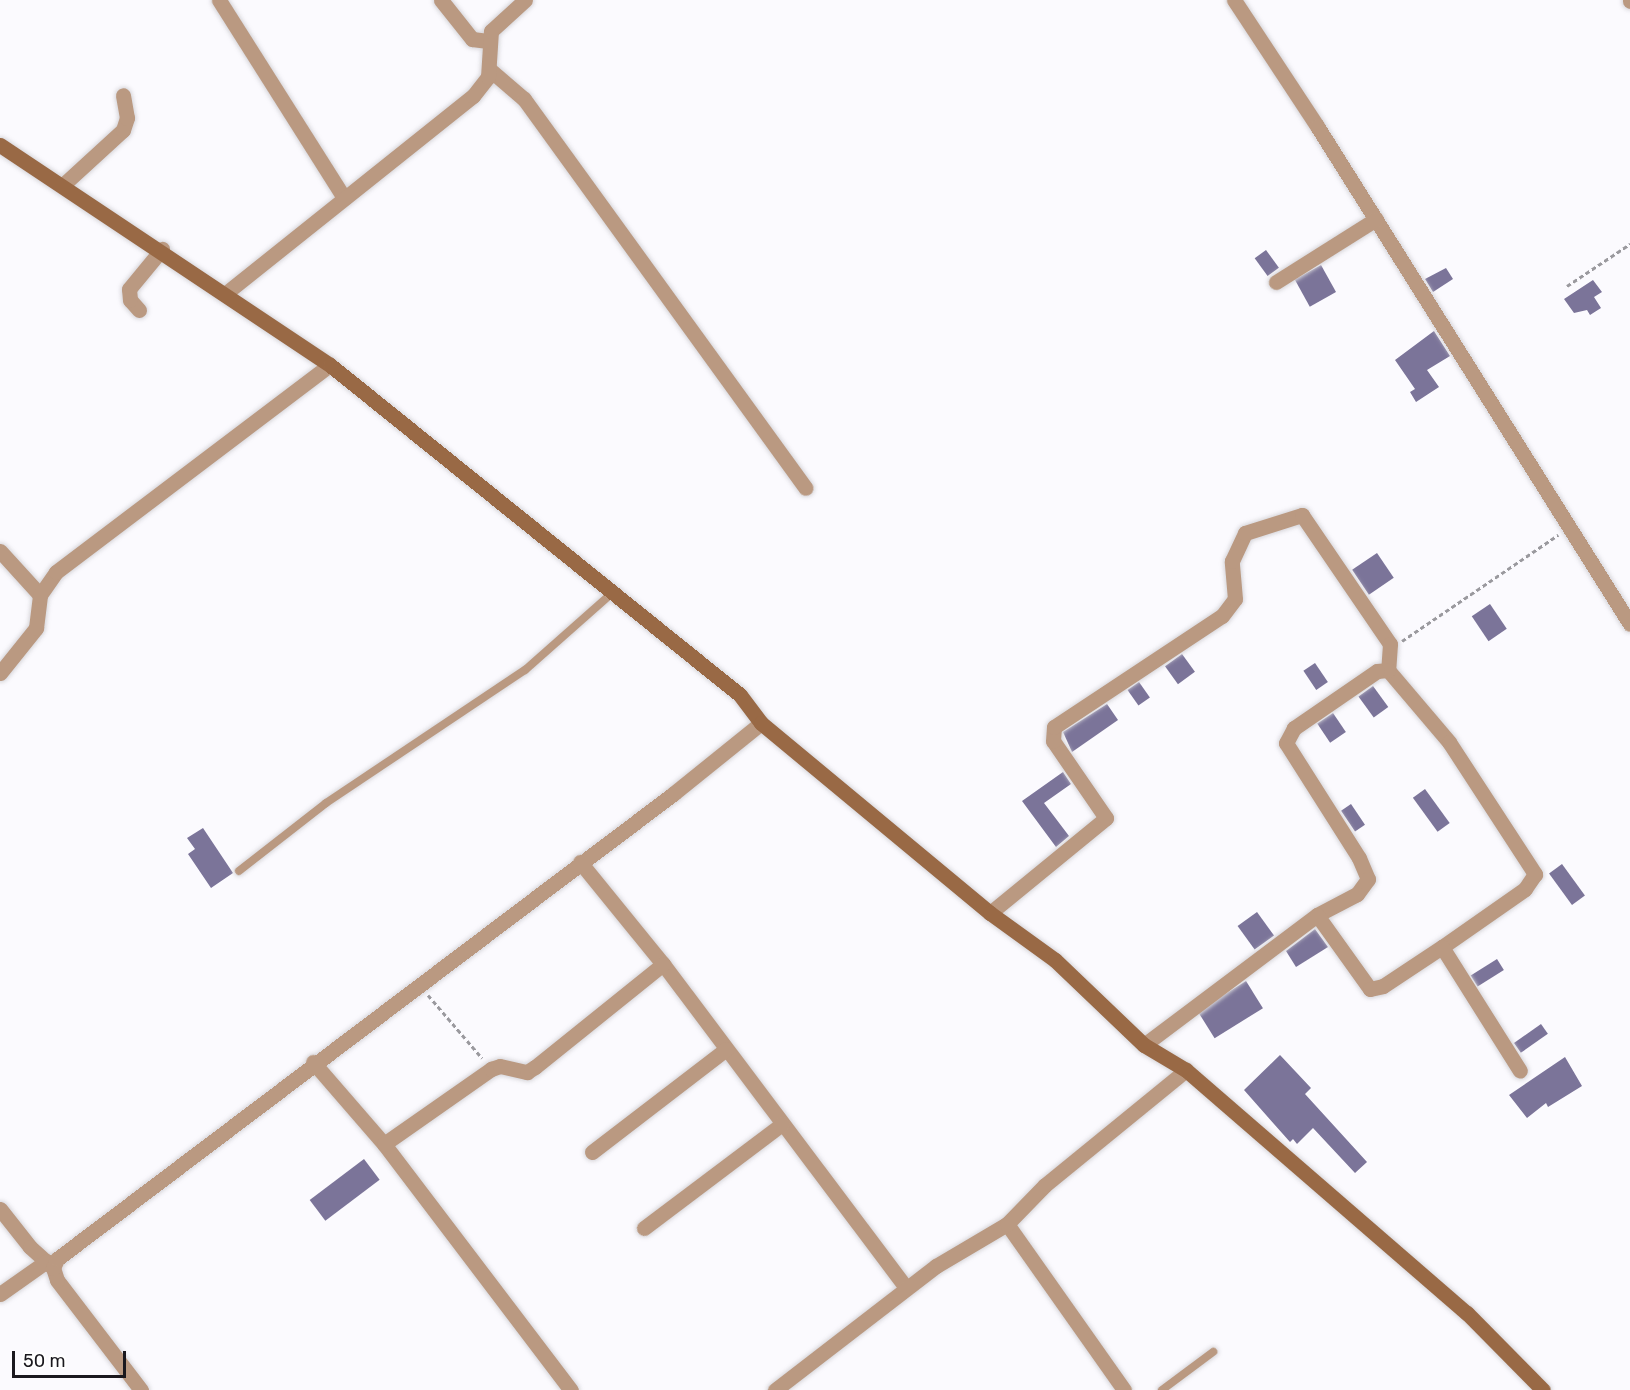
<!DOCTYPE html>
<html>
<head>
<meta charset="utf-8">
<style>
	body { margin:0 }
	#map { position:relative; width:1630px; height:1390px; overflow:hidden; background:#fbfafe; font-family:Rubik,sans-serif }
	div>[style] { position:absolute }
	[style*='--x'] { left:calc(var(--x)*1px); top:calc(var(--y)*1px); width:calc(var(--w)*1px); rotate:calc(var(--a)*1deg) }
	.building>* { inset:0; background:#7b7499; transform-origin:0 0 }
	.path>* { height:3px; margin-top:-1.5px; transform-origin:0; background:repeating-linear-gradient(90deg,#9a999e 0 4.5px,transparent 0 7.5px) }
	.roads { filter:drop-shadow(0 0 2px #d7d6da) drop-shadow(0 0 2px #d7d6da) }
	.lane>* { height:8px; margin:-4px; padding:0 4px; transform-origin:4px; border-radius:4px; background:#ba9981 }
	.street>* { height:15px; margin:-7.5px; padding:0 7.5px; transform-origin:7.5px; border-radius:7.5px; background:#ba9981 }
	.secondary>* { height:15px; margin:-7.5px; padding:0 7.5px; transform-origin:7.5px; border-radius:7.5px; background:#996945 }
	span { translate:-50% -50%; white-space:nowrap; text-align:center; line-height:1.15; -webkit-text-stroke:5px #fff; paint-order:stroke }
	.scale { position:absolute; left:12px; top:1351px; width:114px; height:27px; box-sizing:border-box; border:3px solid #1a181e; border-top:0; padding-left:8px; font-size:18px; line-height:21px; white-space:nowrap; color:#1a181e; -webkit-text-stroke:4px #fff; paint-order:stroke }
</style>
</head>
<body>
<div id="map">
	<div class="building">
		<i style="left:1266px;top:250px;width:22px;height:14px;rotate:54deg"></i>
		<i style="left:1321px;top:265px;width:31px;height:30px;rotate:61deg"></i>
		<i style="clip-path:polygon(1446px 268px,1453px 279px,1433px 292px,1425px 279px)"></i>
		<i style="clip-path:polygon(1593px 280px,1602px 292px,1594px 297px,1601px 308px,1590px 315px,1587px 310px,1574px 313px,1564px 299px)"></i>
		<i style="clip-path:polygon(1434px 331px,1450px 356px,1427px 370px,1439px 387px,1416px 402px,1410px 392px,1415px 389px,1395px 360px)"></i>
		<i style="left:1377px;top:553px;width:30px;height:30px;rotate:56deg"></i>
		<i style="left:1490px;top:604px;width:30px;height:22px;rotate:56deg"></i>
		<i style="left:1182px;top:654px;width:22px;height:21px;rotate:54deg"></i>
		<i style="left:1315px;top:663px;width:23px;height:14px;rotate:56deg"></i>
		<i style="left:1139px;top:682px;width:19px;height:14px;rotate:55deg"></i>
		<i style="left:1373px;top:686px;width:26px;height:18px;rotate:54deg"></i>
		<i style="clip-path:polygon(1107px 704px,1118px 720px,1072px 752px,1063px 732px)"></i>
		<i style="left:1333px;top:713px;width:23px;height:19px;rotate:56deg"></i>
		<i style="clip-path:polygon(1063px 772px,1071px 784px,1044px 803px,1069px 836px,1056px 847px,1022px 801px)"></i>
		<i style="left:1425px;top:789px;width:42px;height:15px;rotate:54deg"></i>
		<i style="left:1351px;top:804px;width:25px;height:12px;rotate:56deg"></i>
		<i style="clip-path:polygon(203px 828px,233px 873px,211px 888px,188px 854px,195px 849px,187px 838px)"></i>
		<i style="left:1562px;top:864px;width:39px;height:16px;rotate:54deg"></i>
		<i style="left:1257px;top:912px;width:29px;height:24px;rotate:54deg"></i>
		<i style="clip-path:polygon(1315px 929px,1328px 947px,1296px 967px,1286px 951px)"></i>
		<i style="left:1497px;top:959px;width:13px;height:31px;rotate:58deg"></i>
		<i style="left:1246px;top:981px;width:32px;height:57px;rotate:58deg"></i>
		<i style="left:1541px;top:1024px;width:12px;height:33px;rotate:55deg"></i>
		<i style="clip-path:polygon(1280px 1055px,1311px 1088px,1305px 1094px,1367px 1162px,1355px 1173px,1313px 1128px,1297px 1144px,1293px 1139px,1290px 1142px,1244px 1090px)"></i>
		<i style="clip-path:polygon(1565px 1057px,1582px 1086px,1548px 1107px,1546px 1103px,1527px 1118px,1509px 1095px)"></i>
		<i style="left:364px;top:1159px;width:26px;height:68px;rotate:53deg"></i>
	</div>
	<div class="path">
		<i style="--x:1567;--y:286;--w:76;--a:-33.7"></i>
		<i style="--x:1402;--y:641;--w:189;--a:-34.2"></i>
		<i style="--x:428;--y:995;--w:83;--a:49.4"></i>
	</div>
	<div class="roads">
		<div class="lane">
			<i style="--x:239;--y:871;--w:110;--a:-38"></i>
			<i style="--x:326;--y:803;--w:239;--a:-33.8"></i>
			<i style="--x:525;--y:670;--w:115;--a:-41.5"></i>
			<i style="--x:1162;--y:1390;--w:64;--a:-36.7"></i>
		</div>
		<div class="street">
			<i style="--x:219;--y:0;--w:234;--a:57.7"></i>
			<i style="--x:441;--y:0;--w:50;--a:51.5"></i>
			<i style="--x:472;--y:39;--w:16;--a:7"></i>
			<i style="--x:1234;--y:0;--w:151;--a:56.6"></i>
			<i style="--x:1317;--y:126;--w:588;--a:57.85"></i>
			<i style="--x:1630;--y:0;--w:1;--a:90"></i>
			<i style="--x:489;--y:69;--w:46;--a:40.6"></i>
			<i style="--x:524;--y:99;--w:480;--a:54.1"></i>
			<i style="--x:64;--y:184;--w:80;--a:-42.5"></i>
			<i style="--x:123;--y:130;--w:13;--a:-72"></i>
			<i style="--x:127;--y:118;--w:23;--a:-100"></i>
			<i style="--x:1276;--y:282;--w:118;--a:-32.2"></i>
			<i style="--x:226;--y:293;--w:316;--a:-38.6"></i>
			<i style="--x:473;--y:96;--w:24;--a:-52"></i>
			<i style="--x:488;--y:77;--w:46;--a:-86.3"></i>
			<i style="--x:491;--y:31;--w:46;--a:-42.4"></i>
			<i style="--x:139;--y:310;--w:13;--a:-132"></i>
			<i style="--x:130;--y:300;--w:11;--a:-95"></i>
			<i style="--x:129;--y:289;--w:52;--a:-50.5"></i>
			<i style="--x:0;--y:551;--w:59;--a:47.7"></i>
			<i style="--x:1388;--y:670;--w:94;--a:49.7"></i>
			<i style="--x:1449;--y:742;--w:158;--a:56.9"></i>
			<i style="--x:1535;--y:874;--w:18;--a:124"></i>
			<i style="--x:1525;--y:889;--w:101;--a:145.1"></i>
			<i style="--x:0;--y:673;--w:58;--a:-51.3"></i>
			<i style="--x:36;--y:628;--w:33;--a:-83"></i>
			<i style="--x:40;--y:595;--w:28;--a:-55"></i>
			<i style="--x:56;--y:572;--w:343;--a:-37.1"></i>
			<i style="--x:580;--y:862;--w:132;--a:50.9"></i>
			<i style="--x:663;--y:964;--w:405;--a:53.1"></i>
			<i style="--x:990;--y:913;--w:150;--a:-39.3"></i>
			<i style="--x:1106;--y:818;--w:93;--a:-124.5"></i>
			<i style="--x:1053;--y:741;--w:14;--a:-86"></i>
			<i style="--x:1054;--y:727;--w:201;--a:-33.5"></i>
			<i style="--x:1222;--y:616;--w:21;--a:-53"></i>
			<i style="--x:1235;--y:599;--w:38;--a:-95"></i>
			<i style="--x:1232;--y:561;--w:31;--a:-65"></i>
			<i style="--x:1245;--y:533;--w:60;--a:-17.5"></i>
			<i style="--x:1302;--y:515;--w:156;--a:55.7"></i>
			<i style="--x:1390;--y:644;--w:26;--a:94"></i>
			<i style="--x:1388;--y:670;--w:11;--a:175"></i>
			<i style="--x:1377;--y:671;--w:101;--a:145.5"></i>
			<i style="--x:1294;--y:728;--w:17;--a:118"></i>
			<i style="--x:1286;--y:743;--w:136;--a:57.6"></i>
			<i style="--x:1359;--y:858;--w:23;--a:67"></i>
			<i style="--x:1368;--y:879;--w:19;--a:126"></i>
			<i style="--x:1357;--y:894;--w:45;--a:152.3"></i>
			<i style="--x:1317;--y:915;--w:216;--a:143.1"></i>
			<i style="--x:1317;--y:915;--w:91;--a:54.4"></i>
			<i style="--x:1370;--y:989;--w:13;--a:-13"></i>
			<i style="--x:1383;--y:986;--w:71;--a:-33.5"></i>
			<i style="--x:1442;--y:947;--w:146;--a:57.8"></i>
			<i style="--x:313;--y:1062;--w:108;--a:49.1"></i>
			<i style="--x:384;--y:1144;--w:309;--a:52.8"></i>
			<i style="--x:384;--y:1144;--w:131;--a:-35"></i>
			<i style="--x:491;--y:1069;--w:9;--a:-18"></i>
			<i style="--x:500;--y:1066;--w:28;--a:13"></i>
			<i style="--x:527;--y:1072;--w:9;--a:-32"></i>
			<i style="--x:535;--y:1067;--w:164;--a:-38.8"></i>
			<i style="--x:592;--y:1152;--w:169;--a:-37.5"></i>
			<i style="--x:0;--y:1209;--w:48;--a:51.7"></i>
			<i style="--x:30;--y:1247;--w:31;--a:42"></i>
			<i style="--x:1007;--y:1224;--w:203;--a:54.8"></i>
			<i style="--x:644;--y:1228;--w:173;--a:-37"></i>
			<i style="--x:0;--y:1294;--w:57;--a:-35.1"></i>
			<i style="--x:141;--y:1390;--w:138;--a:-127.4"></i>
			<i style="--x:57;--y:1280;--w:13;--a:-108"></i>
			<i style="--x:53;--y:1268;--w:10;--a:-66"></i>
			<i style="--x:57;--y:1259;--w:772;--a:-37.05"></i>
			<i style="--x:673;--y:794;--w:113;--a:-38.9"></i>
			<i style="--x:775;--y:1390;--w:203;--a:-37.6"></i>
			<i style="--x:936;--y:1266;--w:82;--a:-30.6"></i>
			<i style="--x:1007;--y:1224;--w:54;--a:-45.7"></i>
			<i style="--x:1045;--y:1185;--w:182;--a:-39.2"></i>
		</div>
		<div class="secondary">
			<i style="--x:0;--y:145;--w:397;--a:33.7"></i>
			<i style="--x:330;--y:365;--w:526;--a:38.83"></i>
			<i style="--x:740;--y:695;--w:35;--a:53"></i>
			<i style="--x:761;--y:723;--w:298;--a:39.7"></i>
			<i style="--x:990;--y:913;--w:80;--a:35.9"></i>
			<i style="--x:1055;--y:960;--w:123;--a:43.7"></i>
			<i style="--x:1144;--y:1045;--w:49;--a:30.8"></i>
			<i style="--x:1186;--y:1070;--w:371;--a:40.9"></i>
			<i style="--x:1467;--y:1313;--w:108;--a:45.4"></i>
		</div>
	</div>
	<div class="scale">50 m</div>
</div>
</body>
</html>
